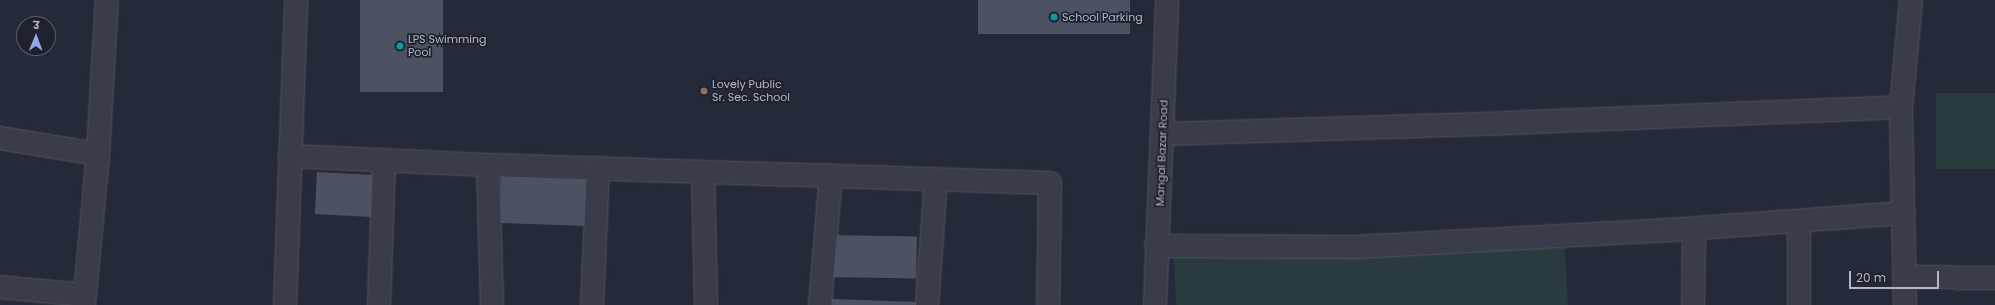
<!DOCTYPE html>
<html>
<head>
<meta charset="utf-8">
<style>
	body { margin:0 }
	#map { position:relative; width:1995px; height:305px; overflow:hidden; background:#252a38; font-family:Poppins,"Noto Sans Devanagari",sans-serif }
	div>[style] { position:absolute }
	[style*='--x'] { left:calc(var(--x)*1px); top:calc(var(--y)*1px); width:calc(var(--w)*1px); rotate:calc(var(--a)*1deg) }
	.green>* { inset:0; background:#2b3a3d; transform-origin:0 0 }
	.building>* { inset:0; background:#4c5262; transform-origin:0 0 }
	.roads { filter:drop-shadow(0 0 1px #515561) drop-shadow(0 0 1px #515561) }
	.minor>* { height:22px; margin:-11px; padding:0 11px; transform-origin:11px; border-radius:11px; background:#393d49 }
	.dots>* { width:11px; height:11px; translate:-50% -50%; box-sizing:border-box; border:2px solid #1e222e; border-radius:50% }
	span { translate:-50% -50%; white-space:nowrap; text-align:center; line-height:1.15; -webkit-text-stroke:3.5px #1e222e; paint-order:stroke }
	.poi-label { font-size:11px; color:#b4b8c5 }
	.left { translate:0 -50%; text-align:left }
	.street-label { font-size:11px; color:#b4b8c5 }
	.north { position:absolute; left:16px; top:16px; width:40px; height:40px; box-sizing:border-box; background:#1e222e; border:1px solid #5a5e6a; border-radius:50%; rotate:1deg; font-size:11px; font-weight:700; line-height:16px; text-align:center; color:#b4b8c5 }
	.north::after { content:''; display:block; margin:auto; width:14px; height:18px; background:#94a7ea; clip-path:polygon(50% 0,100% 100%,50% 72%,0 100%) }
	.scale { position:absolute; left:1849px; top:271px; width:90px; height:18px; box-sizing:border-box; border:2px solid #b4b8c5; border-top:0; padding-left:5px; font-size:12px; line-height:14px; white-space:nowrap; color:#b4b8c5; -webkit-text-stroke:3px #1e222e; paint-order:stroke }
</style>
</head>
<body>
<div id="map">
	<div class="green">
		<i style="left:1995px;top:93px;width:76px;height:59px;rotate:90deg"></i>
		<i style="left:1564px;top:231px;width:74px;height:391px;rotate:87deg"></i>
	</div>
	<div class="building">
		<i style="left:360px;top:0;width:83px;height:92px"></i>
		<i style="left:978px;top:0;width:152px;height:34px"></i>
		<i style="left:317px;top:172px;width:66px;height:42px;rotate:3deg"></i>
		<i style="left:501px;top:176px;width:96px;height:47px;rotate:2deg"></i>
		<i style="left:828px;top:235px;width:89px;height:42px;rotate:1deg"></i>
		<i style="clip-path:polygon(832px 299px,921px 302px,921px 305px,832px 305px)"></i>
	</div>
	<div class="roads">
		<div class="minor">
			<i style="--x:1163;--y:134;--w:343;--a:-1.8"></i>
			<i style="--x:1506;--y:123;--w:395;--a:-2.3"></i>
			<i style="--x:0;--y:138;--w:99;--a:9.3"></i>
			<i style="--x:290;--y:156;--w:198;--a:2.6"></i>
			<i style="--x:488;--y:165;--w:562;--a:1.83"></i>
			<i style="--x:1050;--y:183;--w:122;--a:90.9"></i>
			<i style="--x:488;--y:165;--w:140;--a:88.4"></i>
			<i style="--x:703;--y:172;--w:133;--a:88.7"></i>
			<i style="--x:1156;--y:246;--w:200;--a:0.3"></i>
			<i style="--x:1356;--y:247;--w:316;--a:-3.1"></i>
			<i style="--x:1672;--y:230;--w:232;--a:-4.2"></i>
			<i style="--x:1905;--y:277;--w:90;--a:0.6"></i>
			<i style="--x:0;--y:287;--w:85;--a:5.4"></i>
			<i style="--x:84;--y:305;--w:152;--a:-84.7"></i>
			<i style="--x:98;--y:154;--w:154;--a:-86.7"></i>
			<i style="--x:285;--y:305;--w:305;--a:-87.9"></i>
			<i style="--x:379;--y:305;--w:145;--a:-88"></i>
			<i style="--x:592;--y:305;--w:137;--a:-87.5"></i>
			<i style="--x:820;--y:305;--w:130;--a:-85.2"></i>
			<i style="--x:927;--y:305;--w:126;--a:-85.9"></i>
			<i style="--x:1155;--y:305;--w:305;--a:-87.7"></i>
			<i style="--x:1693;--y:305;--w:76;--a:-89.2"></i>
			<i style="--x:1799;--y:305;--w:84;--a:-90"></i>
			<i style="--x:1905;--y:305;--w:198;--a:-91.2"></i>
			<i style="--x:1901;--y:107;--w:107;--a:-84.7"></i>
		</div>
	</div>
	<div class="dots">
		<i style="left:1054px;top:17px;background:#0f9aa8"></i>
		<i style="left:400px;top:46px;background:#0f9aa8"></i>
		<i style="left:704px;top:91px;background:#8d6e63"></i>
	</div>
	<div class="poi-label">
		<span class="left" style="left:1062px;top:17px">School Parking</span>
		<span class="left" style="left:408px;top:46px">LPS Swimming<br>Pool</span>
		<span class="left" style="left:712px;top:91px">Lovely Public<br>Sr. Sec. School</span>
	</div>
	<div class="street-label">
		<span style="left:1162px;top:153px;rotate:-88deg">Mangal Bazar Road</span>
	</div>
	<div class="north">उ</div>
	<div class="scale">20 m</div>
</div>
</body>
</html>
